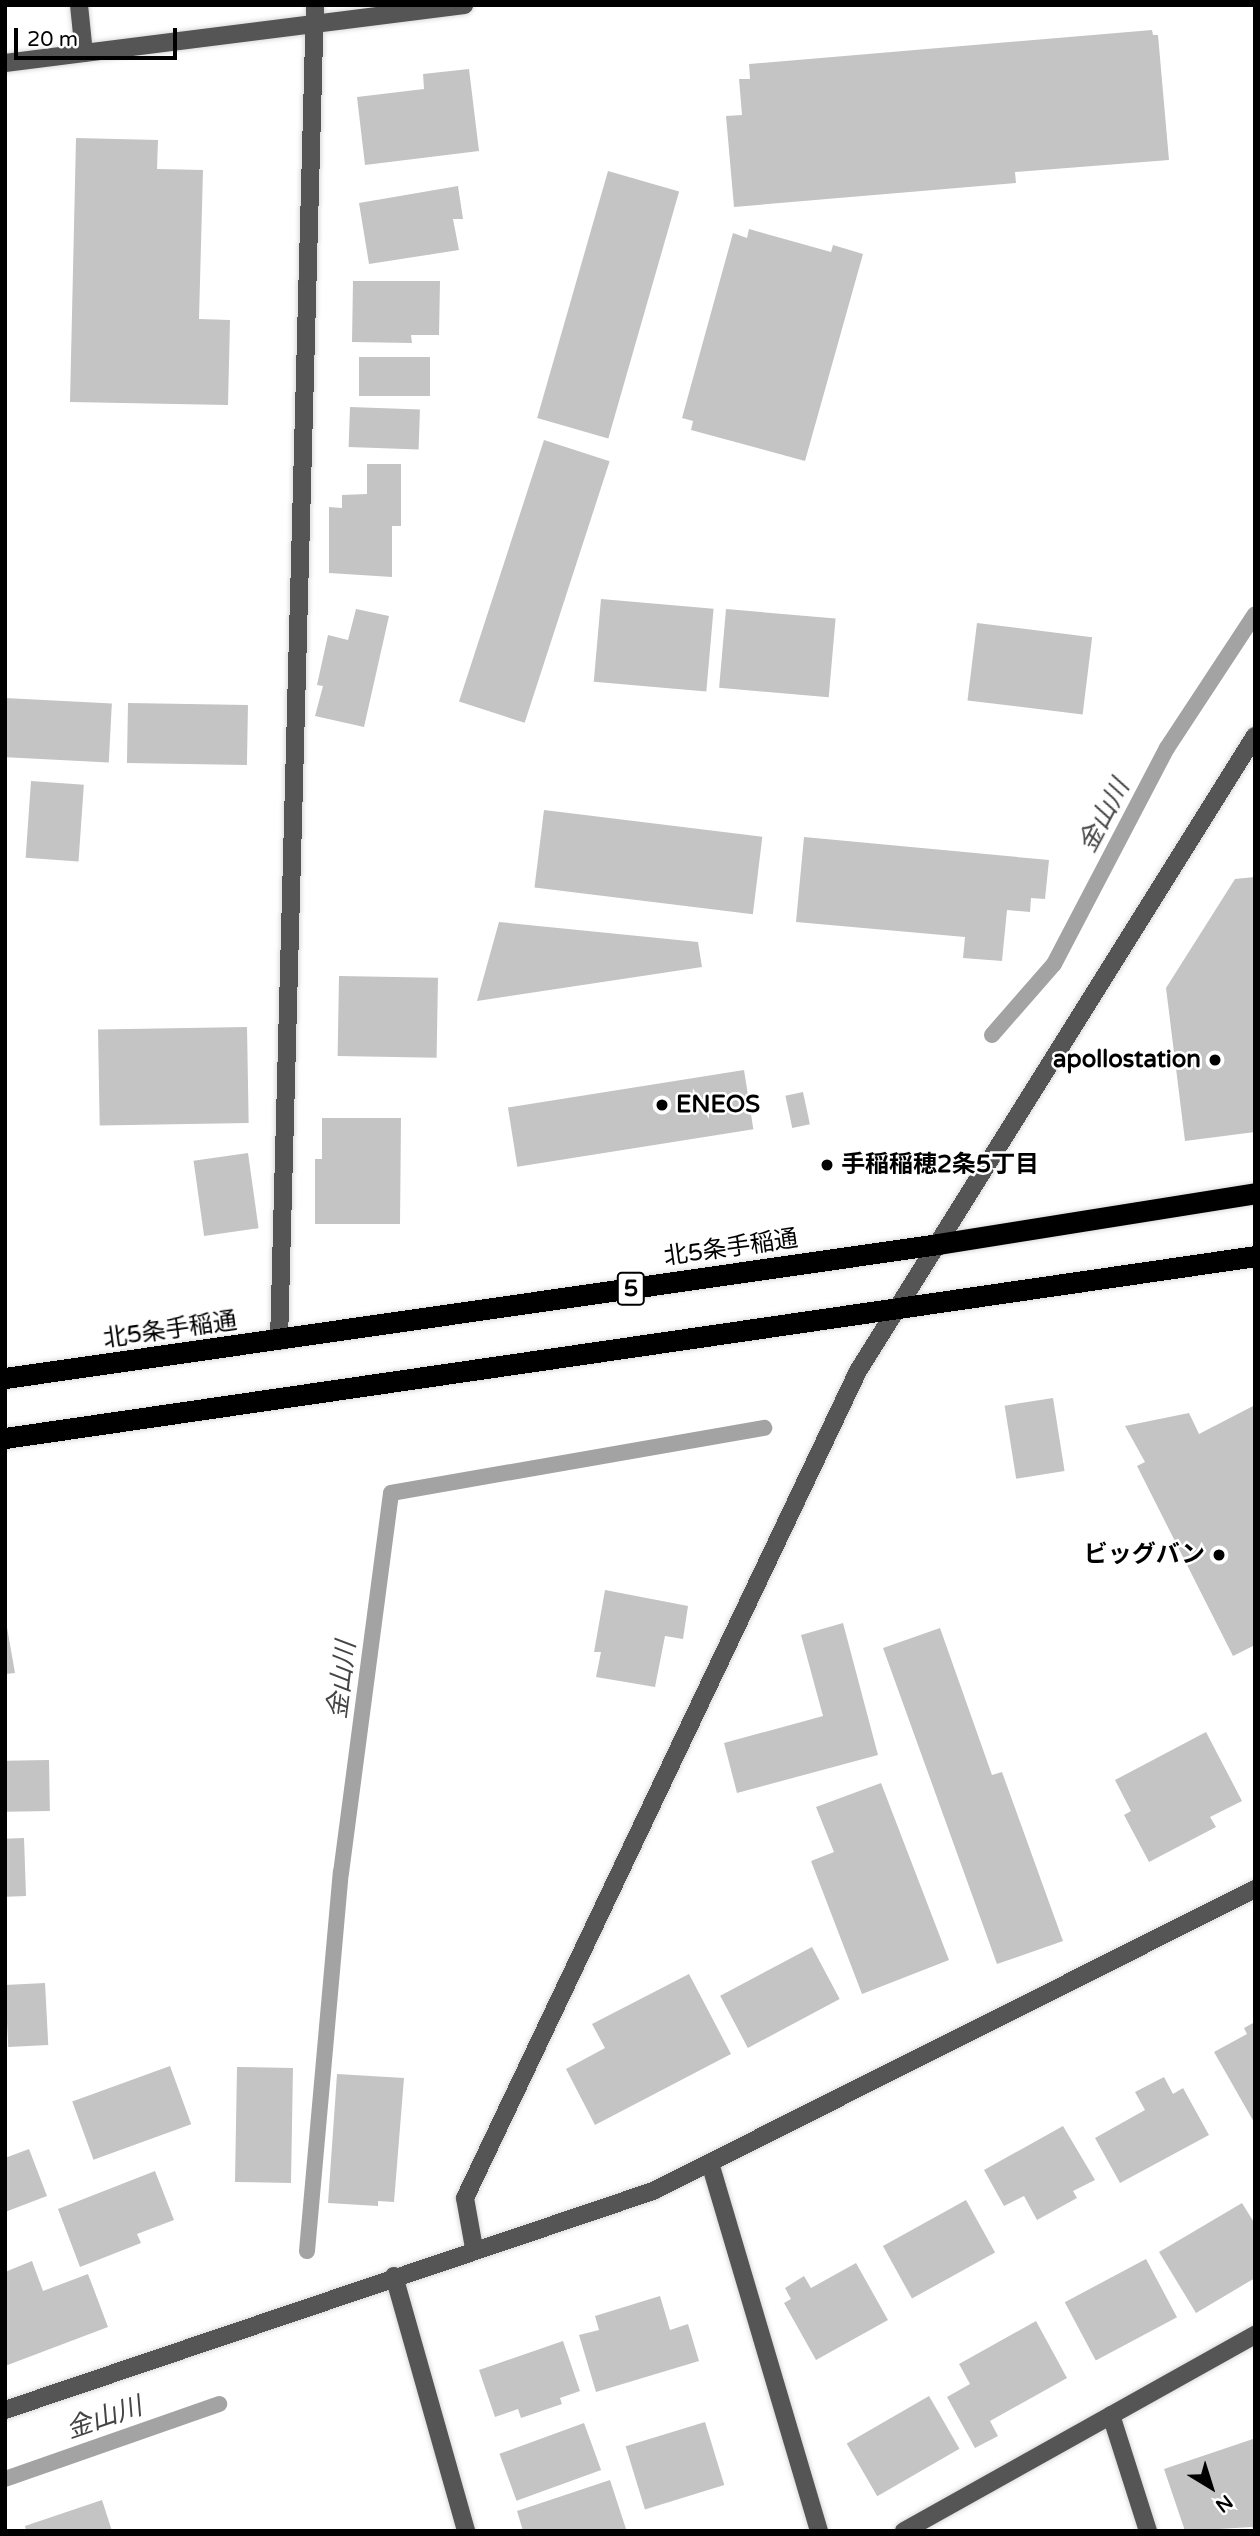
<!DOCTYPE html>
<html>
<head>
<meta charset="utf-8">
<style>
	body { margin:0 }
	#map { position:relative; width:1260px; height:2536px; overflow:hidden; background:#fff; font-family:"Varela Round","Noto Sans JP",sans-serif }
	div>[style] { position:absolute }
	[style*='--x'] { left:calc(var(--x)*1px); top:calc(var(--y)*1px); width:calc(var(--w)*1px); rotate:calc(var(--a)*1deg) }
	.stream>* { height:16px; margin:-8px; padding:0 8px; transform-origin:8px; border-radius:8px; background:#a3a3a3 }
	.building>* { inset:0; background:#c4c4c4; transform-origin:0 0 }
	.roads { filter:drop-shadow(0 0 2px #dbdbdb) drop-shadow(0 0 2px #dbdbdb) }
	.minor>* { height:18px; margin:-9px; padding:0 9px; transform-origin:9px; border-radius:9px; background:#555 }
	.highway>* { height:21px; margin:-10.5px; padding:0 10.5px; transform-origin:10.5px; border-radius:10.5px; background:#000 }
	.dots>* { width:19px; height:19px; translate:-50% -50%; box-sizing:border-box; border:4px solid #fff; border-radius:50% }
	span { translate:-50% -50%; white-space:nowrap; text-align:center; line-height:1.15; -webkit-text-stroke:5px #fff; paint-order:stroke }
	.shield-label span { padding:2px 5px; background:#fff; border:2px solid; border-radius:5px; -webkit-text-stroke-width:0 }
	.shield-label { font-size:23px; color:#000; font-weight:700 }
	.poi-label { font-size:24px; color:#000; font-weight:700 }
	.right { translate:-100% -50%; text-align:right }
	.left { translate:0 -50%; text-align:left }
	.street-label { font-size:24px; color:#000 }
	.water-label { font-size:26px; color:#444; font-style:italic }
	.frame { position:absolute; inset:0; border:7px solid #000; pointer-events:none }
	.north { position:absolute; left:1176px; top:2452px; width:70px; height:70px; -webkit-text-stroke:5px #fff; paint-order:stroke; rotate:142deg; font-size:19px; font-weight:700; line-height:28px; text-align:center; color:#000 }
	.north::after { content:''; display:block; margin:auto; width:24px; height:32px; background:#000; clip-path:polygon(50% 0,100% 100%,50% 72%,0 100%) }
	.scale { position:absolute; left:14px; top:28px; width:163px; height:32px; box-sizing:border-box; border:4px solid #000; border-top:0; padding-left:9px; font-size:21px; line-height:24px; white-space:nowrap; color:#000; -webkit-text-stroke:5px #fff; paint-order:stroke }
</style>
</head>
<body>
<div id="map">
	<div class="stream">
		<i style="--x:992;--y:1035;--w:94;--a:-48.9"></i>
		<i style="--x:1054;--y:964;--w:244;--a:-62.4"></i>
		<i style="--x:1167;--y:748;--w:160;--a:-56.7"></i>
		<i style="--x:307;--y:2251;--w:380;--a:-84.9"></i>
		<i style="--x:341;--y:1873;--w:383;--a:-82.5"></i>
		<i style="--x:391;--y:1493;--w:379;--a:-9.9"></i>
		<i style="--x:5;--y:2479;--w:227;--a:-19.3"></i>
	</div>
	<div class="building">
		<i style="clip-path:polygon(1152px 30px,1153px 35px,1158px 35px,1169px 160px,1015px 172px,1016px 183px,734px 207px,726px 116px,742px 115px,739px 79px,750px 79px,749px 64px)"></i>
		<i style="clip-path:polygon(469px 69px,479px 151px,365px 165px,357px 97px,424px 89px,423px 74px)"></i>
		<i style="clip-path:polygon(76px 138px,158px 140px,157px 169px,203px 170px,199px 319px,230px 320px,228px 405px,70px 402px)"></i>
		<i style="left:608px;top:171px;width:74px;height:257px;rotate:16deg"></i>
		<i style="clip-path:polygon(458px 186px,463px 219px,453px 219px,459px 250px,369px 264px,359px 203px)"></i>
		<i style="clip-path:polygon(749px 229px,831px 252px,833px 245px,863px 254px,805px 461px,691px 430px,693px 421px,682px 418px,733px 233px,747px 238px)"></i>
		<i style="clip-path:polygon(353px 281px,440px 281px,439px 335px,411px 335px,412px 343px,352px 342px)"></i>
		<i style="left:359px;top:357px;width:71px;height:39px"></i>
		<i style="left:350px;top:407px;width:70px;height:40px;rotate:2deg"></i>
		<i style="left:544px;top:440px;width:69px;height:275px;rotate:18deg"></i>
		<i style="clip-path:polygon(367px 464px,401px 464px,401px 526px,392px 526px,392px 577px,329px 573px,329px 507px,342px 508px,342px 495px,367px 494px)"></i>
		<i style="left:601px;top:599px;width:113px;height:83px;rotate:5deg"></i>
		<i style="clip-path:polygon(356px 609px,389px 616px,364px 727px,315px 716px,323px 686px,317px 685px,328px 635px,348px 640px)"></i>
		<i style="left:726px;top:609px;width:110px;height:79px;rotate:5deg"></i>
		<i style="left:977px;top:623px;width:116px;height:78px;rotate:7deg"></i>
		<i style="left:5px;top:698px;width:107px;height:59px;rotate:3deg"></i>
		<i style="left:128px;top:703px;width:120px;height:60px;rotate:1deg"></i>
		<i style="left:31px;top:781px;width:53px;height:77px;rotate:4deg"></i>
		<i style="left:544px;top:810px;width:220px;height:78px;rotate:7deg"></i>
		<i style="clip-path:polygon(804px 837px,1049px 860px,1045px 899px,1031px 898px,1030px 912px,1007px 910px,1002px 961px,963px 958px,965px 937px,796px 922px)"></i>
		<i style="clip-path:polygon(1255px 877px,1255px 1132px,1185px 1141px,1166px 988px,1235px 879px)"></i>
		<i style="clip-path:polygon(499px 922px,698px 942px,702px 967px,477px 1001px)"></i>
		<i style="left:339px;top:976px;width:99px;height:80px;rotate:1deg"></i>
		<i style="left:247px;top:1027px;width:96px;height:149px;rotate:89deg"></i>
		<i style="left:744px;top:1070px;width:60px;height:239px;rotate:81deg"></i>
		<i style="left:803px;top:1092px;width:33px;height:18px;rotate:78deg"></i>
		<i style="clip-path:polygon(322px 1118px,401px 1118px,400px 1224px,315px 1224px,315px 1159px,322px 1159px)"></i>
		<i style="left:248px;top:1153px;width:76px;height:55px;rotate:82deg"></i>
		<i style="left:1053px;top:1398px;width:74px;height:49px;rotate:81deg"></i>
		<i style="clip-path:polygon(1255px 1405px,1255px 1645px,1233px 1656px,1137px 1466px,1145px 1462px,1125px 1426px,1189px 1413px,1199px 1434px)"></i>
		<i style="clip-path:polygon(605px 1590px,688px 1606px,683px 1639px,665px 1636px,655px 1687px,596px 1677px,601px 1652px,594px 1652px)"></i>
		<i style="clip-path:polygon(5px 1616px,15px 1673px,5px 1674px)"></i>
		<i style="clip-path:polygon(843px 1623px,878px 1755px,737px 1793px,724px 1743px,823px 1716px,801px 1635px)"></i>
		<i style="clip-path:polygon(940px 1628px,992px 1775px,1002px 1772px,1063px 1941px,997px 1964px,883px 1648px)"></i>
		<i style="clip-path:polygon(1206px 1732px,1242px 1801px,1210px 1817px,1216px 1827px,1149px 1862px,1124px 1815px,1131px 1811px,1115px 1780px)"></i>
		<i style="left:49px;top:1760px;width:51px;height:44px;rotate:89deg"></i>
		<i style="clip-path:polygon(881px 1783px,949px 1960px,862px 1994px,811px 1861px,834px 1852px,816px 1807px)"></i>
		<i style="left:24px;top:1838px;width:58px;height:19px;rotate:88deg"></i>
		<i style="left:812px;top:1947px;width:59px;height:104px;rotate:62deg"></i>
		<i style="clip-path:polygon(689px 1974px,731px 2054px,595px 2125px,566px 2069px,605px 2048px,592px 2024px)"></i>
		<i style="left:45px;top:1983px;width:62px;height:40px;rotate:87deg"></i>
		<i style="clip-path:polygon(1255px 2022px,1255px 2124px,1214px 2052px,1247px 2034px,1244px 2028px)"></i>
		<i style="left:170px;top:2066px;width:62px;height:104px;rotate:70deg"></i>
		<i style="left:237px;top:2067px;width:56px;height:115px;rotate:1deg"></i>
		<i style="clip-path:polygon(337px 2074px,404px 2078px,394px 2202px,378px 2201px,378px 2206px,328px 2203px)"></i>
		<i style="clip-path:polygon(1164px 2077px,1173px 2094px,1183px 2088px,1209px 2135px,1120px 2183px,1095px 2138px,1145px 2110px,1135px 2092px)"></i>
		<i style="clip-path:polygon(1063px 2126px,1095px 2180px,1073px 2191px,1077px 2198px,1037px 2220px,1024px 2196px,1004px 2206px,984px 2170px)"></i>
		<i style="clip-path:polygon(29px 2149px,47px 2196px,5px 2212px,5px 2158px)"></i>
		<i style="clip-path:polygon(155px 2171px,174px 2220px,137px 2234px,141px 2243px,80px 2267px,58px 2209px)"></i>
		<i style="left:966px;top:2200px;width:60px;height:95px;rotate:61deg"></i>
		<i style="clip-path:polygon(1242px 2203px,1255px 2224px,1255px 2278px,1196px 2313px,1159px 2252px)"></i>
		<i style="left:1146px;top:2259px;width:66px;height:92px;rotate:62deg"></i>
		<i style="clip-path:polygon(32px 2261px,43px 2291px,88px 2274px,108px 2327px,5px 2366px,5px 2272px)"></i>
		<i style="clip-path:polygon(856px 2263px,888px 2320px,816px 2360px,784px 2303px,791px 2299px,785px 2288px,804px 2276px,811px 2288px)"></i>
		<i style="clip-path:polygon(660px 2296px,670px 2330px,688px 2324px,699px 2361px,596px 2392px,579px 2335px,599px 2330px,595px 2316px)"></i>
		<i style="clip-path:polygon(1036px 2321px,1067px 2378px,990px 2421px,998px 2436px,975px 2448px,947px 2397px,970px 2384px,959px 2364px)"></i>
		<i style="clip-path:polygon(563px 2341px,580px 2391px,560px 2398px,562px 2404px,521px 2418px,518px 2409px,495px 2417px,479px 2370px)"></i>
		<i style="left:929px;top:2396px;width:61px;height:95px;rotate:60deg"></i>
		<i style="left:705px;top:2422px;width:66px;height:83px;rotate:73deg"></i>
		<i style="left:584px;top:2423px;width:50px;height:90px;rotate:70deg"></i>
		<i style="clip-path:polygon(1253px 2439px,1255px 2531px,1252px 2527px,1185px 2531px,1164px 2469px)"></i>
		<i style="clip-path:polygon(610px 2480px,626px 2529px,523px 2531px,517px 2511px)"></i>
		<i style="clip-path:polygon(102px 2500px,112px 2531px,26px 2531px,25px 2526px)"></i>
	</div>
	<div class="roads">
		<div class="minor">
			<i style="--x:79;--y:5;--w:48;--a:84.1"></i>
			<i style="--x:5;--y:63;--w:463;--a:-7.2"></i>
			<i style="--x:279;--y:1341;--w:1336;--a:-88.46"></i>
			<i style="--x:710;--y:2163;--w:384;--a:73.5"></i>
			<i style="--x:474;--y:2248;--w:51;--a:-100.2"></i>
			<i style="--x:465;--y:2198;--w:916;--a:-64.58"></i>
			<i style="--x:858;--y:1371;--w:749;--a:-57.99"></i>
			<i style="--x:394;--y:2276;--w:265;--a:74.2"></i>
			<i style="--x:5;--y:2410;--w:684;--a:-18.67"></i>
			<i style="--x:653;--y:2191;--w:674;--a:-26.64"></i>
			<i style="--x:1111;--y:2415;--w:122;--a:72.3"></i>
			<i style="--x:904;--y:2531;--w:402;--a:-29.2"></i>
		</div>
		<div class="highway">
			<i style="--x:5;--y:1378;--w:943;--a:-8.17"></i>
			<i style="--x:938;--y:1244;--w:321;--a:-9.1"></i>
			<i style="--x:5;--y:1438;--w:1263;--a:-8.28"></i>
		</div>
	</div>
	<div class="dots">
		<i style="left:1215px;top:1060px;background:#000"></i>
		<i style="left:662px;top:1105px;background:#000"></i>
		<i style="left:827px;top:1165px;background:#000"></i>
		<i style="left:1219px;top:1555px;background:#000"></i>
	</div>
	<div class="shield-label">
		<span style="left:631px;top:1289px">5</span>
	</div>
	<div class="poi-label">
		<span class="right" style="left:1201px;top:1060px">apollostation</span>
		<span class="left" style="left:676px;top:1105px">ENEOS</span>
		<span class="left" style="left:841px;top:1165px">手稲稲穂2条5丁目</span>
		<span class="right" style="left:1205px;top:1555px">ビッグバン</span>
	</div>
	<div class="street-label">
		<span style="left:731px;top:1248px;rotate:-8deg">北5条手稲通</span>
		<span style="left:170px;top:1330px;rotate:-8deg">北5条手稲通</span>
	</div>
	<div class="water-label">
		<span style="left:1104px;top:816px;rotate:-62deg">金山川</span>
		<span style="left:342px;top:1680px;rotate:-83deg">金山川</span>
		<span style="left:104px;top:2418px;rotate:-19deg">金山川</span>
	</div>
	<div class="frame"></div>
	<div class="north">N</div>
	<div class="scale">20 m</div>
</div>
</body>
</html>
